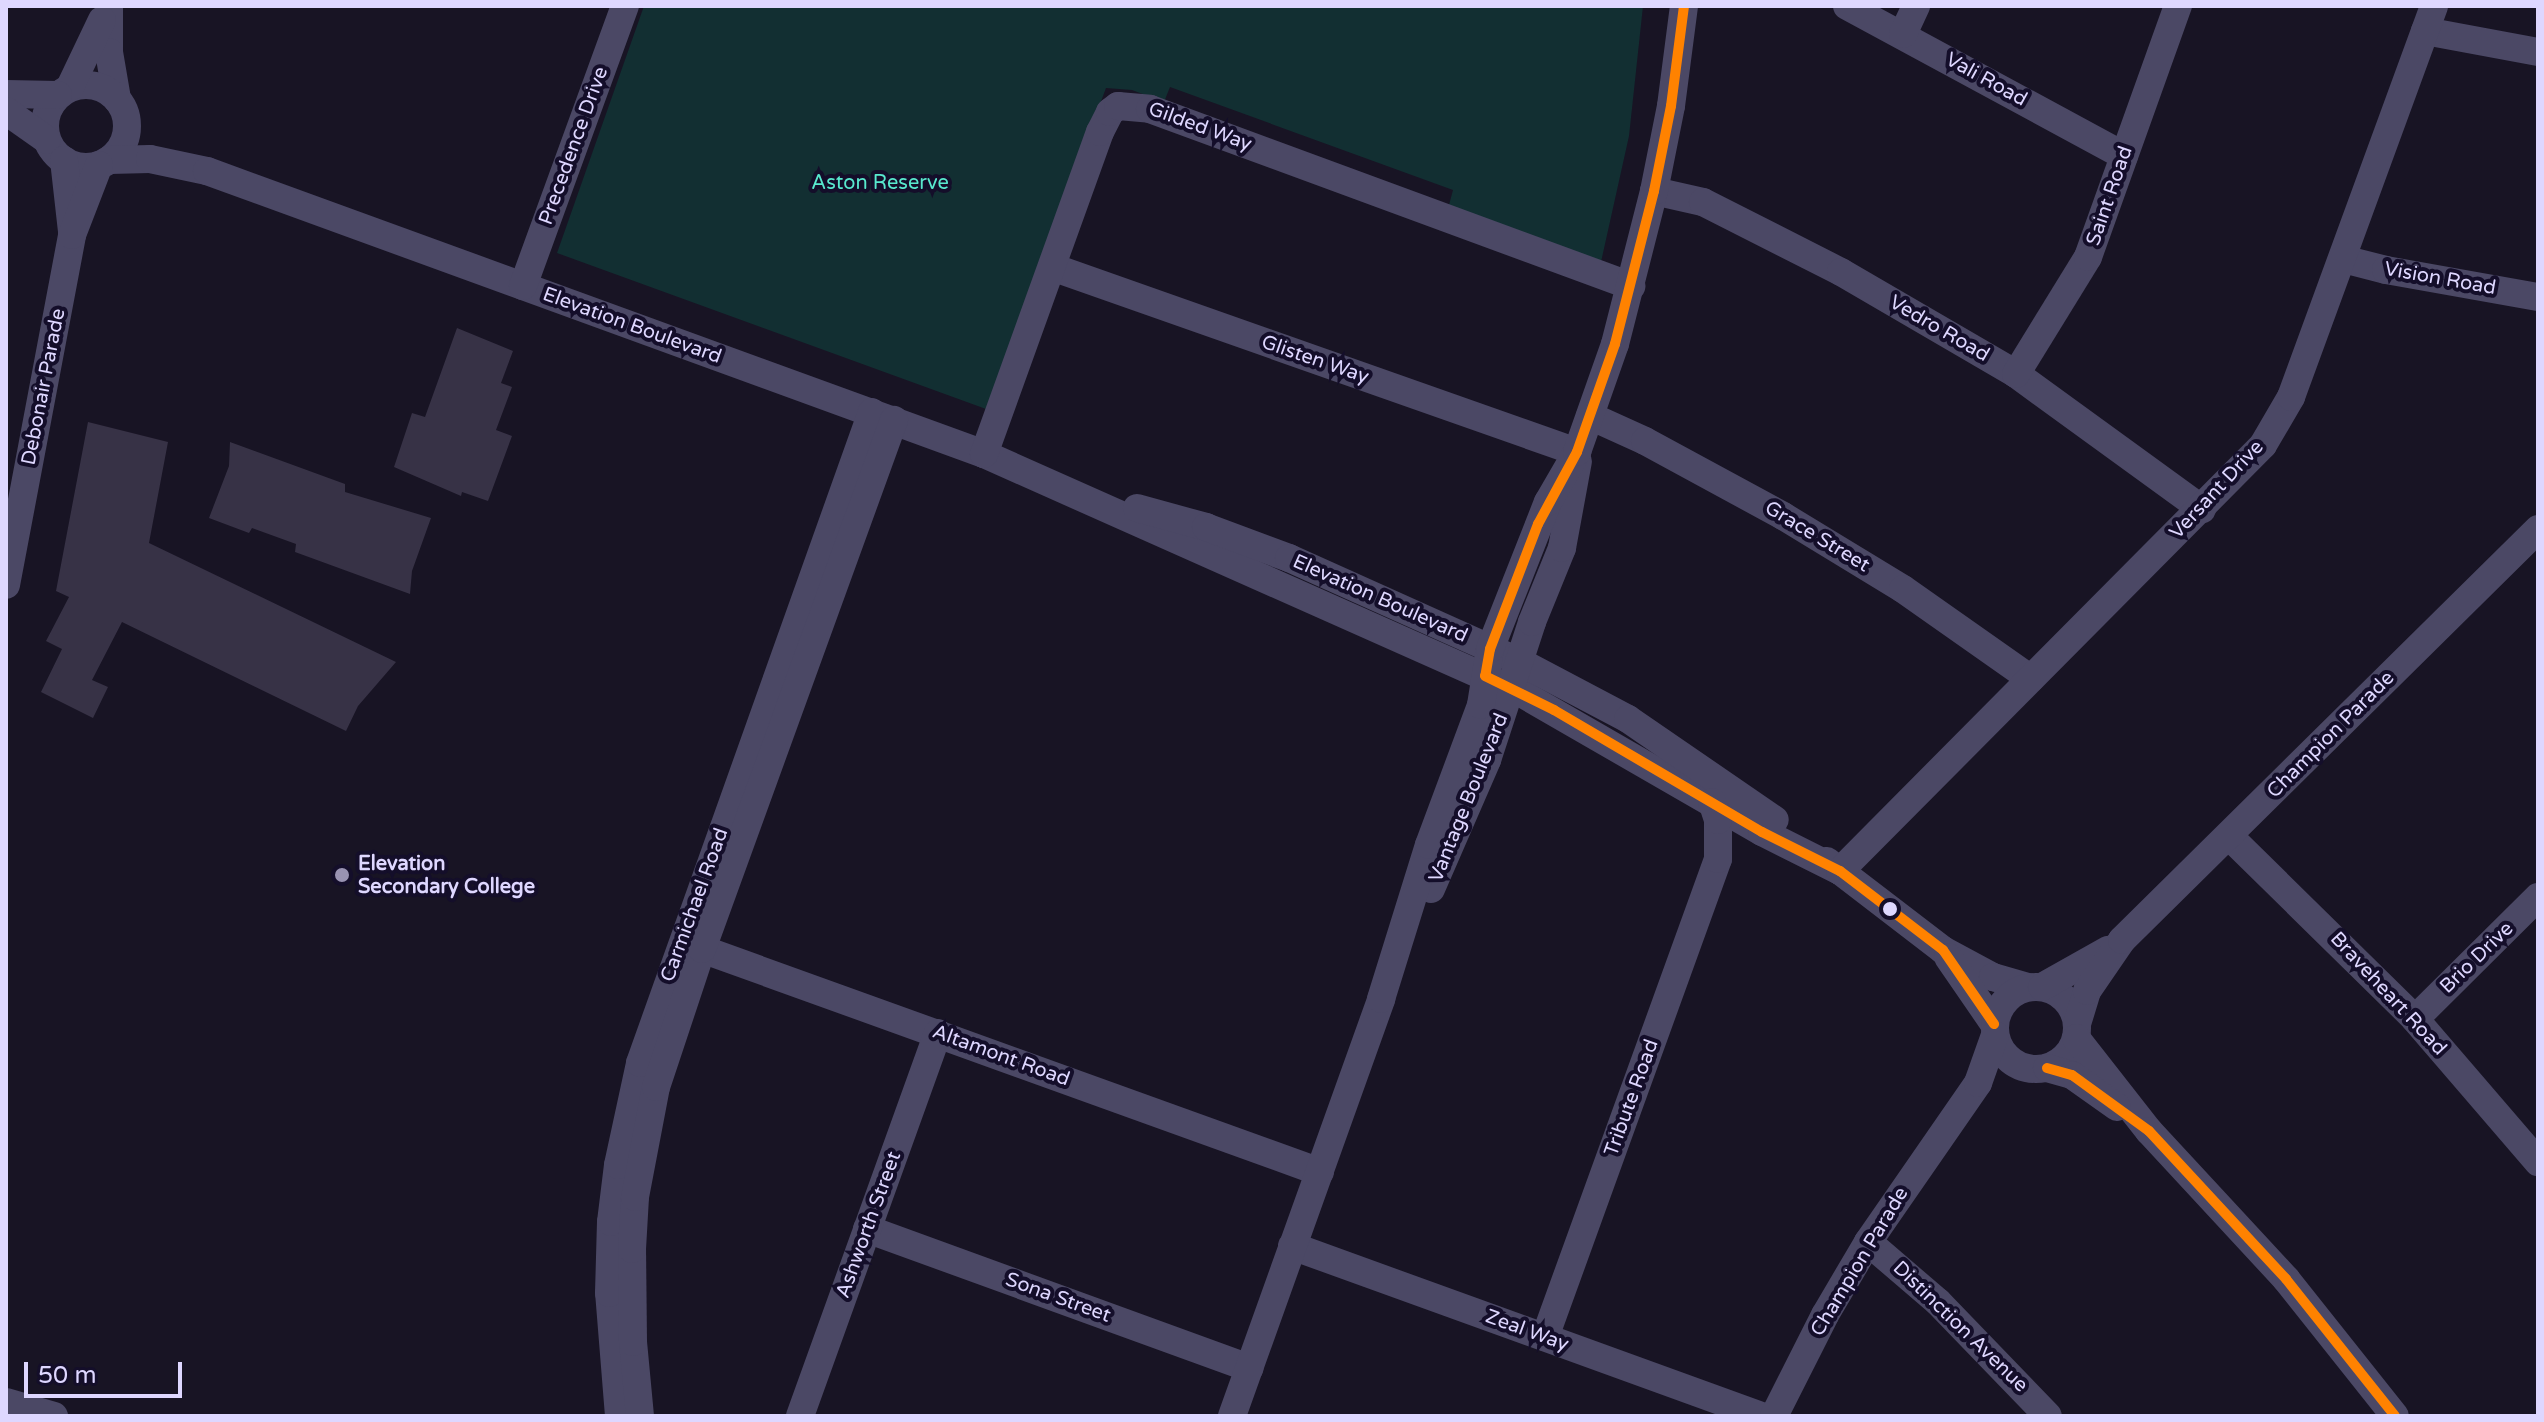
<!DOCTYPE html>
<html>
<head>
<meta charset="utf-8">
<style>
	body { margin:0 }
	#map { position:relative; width:2544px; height:1422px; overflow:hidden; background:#181424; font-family:"Varela Round",sans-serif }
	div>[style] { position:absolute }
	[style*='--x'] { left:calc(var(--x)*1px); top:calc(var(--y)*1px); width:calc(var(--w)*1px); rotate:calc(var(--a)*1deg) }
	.green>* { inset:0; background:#122f32 }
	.building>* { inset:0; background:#373246 }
	.minor>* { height:28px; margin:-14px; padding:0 14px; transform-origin:14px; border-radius:14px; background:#4b4865 }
	.minor>.ring { margin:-14px; padding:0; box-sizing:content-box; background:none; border:28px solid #4b4865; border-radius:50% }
	.bus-1>* { height:10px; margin:-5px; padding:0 5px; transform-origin:5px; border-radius:5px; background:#ff8200 }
	.dots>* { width:22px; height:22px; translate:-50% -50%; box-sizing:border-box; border:4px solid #140e2a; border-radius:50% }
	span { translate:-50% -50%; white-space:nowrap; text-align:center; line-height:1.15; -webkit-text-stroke:8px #140e2a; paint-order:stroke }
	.street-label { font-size:20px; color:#ded7ff }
	.park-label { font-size:20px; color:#58e9ce }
	.poi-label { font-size:20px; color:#ded7ff; font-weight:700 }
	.left { translate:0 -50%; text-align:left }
	.frame { position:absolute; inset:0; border:8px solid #ded7ff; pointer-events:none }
	.scale { position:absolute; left:24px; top:1362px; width:158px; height:36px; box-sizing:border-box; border:4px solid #ded7ff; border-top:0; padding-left:10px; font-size:24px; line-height:28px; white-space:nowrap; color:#ded7ff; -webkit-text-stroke:6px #140e2a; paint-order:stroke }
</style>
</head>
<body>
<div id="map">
	<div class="green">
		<i style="clip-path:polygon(644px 6px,1643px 6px,1629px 136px,1601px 262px,1449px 205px,1453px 190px,1170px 87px,1164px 102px,1132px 90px,1106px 88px,986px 409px,557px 253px)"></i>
	</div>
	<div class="building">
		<i style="clip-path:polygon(457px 328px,513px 351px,501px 383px,512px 387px,496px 430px,512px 436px,488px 501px,462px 492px,461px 496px,394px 467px,412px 413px,425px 417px)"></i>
		<i style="clip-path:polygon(88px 422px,168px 442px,149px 543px,396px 662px,358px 706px,346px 731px,122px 622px,92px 680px,108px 687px,93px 718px,41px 692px,62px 649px,46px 641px,69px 597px,56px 591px)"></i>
		<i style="clip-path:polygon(230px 442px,345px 484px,345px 492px,431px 518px,412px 571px,410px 594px,295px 552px,296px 544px,252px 528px,249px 533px,209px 518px,229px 466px)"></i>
	</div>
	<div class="minor">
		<i style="--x:109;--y:6;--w:46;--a:90"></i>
		<i style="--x:109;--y:52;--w:48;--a:80.3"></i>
		<i style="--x:1847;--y:6;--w:315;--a:28.4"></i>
		<i style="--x:2425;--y:31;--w:115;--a:10.5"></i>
		<i style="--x:1903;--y:34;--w:31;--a:-65"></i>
		<i class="ring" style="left:45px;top:85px;width:54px;height:54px"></i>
		<i style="--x:70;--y:87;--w:74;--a:-64.5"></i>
		<i style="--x:6;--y:94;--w:52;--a:1.1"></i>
		<i style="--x:6;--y:111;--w:50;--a:35.3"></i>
		<i style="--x:64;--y:160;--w:71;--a:83.6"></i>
		<i style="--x:109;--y:160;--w:41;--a:-1.4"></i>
		<i style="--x:150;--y:159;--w:58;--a:11.9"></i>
		<i style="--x:207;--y:171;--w:827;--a:20.01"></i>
		<i style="--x:984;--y:454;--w:588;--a:23.99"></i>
		<i style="--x:1521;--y:693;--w:278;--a:30"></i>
		<i style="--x:1762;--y:832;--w:87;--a:26.6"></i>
		<i style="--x:1654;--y:191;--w:50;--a:12.7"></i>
		<i style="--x:1703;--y:202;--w:155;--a:26.9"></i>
		<i style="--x:1841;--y:272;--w:203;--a:30.2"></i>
		<i style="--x:2016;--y:374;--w:230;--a:36"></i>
		<i style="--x:2343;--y:259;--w:44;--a:14.3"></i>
		<i style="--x:2386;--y:270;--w:154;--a:10.1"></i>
		<i style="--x:1052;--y:267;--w:557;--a:19.41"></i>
		<i style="--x:523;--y:286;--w:298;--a:-70"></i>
		<i style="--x:2016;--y:374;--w:137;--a:-58.4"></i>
		<i style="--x:2088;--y:257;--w:267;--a:-70.3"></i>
		<i style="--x:1590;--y:416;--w:60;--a:24.4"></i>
		<i style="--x:1645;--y:441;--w:157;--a:28.5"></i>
		<i style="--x:1783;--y:516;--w:140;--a:31.3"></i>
		<i style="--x:1903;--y:589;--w:156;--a:35.1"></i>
		<i style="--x:984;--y:454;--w:342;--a:-70.2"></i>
		<i style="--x:1100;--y:132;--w:22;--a:-63"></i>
		<i style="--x:1110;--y:112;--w:10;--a:-37"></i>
		<i style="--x:1118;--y:106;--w:32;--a:5"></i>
		<i style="--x:1150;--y:109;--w:513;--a:20.2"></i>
		<i style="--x:1137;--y:508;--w:72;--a:15.4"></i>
		<i style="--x:1206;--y:527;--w:89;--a:20.5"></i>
		<i style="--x:1289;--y:558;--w:253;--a:24.2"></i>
		<i style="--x:1520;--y:662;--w:122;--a:27.8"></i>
		<i style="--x:1628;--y:719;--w:178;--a:34.5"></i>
		<i style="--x:6;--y:585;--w:356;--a:-79.3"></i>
		<i style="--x:72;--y:235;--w:75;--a:-68.9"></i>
		<i style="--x:2229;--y:836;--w:261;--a:44.5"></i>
		<i style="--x:2415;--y:1019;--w:189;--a:49.3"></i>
		<i style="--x:1827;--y:861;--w:146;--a:37.5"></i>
		<i style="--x:1943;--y:950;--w:57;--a:28.4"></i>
		<i style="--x:1993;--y:977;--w:36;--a:16"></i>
		<i style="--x:1840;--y:871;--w:600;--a:-45.2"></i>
		<i style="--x:2263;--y:445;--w:56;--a:-59.7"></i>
		<i style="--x:2291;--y:397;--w:416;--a:-69.9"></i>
		<i style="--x:1431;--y:889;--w:141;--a:-66.5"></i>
		<i style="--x:1487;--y:760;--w:145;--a:-71.9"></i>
		<i style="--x:1532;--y:622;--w:80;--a:-67.9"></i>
		<i style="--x:1562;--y:548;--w:88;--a:-79.6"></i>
		<i style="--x:685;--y:943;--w:675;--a:19.83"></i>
		<i style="--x:1948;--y:957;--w:81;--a:55.5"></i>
		<i class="ring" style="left:1995px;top:987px;width:54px;height:54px"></i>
		<i style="--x:2042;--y:987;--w:76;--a:-29.3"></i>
		<i style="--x:2415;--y:1019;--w:173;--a:-44.8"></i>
		<i style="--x:2077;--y:1024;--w:34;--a:-73"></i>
		<i style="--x:2087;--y:991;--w:62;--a:-55.5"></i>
		<i style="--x:2122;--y:940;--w:585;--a:-44.65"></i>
		<i style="--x:2076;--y:1038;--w:118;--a:51.9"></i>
		<i style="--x:2149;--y:1131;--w:202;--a:47.2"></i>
		<i style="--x:2286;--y:1279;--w:175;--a:51.5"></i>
		<i style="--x:2047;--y:1068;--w:26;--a:16"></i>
		<i style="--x:2072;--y:1075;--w:55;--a:35.4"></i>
		<i style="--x:867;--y:1229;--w:407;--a:20"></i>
		<i style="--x:1868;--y:1242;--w:92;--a:40.6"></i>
		<i style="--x:1938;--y:1302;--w:158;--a:46"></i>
		<i style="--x:1292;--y:1246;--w:499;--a:19.9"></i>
		<i style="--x:1545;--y:1337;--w:508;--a:-70.1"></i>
		<i style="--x:1718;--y:859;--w:39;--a:-90"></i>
		<i style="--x:1718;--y:820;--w:19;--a:-108"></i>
		<i style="--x:6;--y:1402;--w:50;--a:16.3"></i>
		<i style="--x:619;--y:1416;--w:123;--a:-94.6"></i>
		<i style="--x:609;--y:1293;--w:71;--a:-88.4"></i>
		<i style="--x:611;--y:1222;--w:57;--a:-83"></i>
		<i style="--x:618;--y:1165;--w:104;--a:-77.8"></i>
		<i style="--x:640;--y:1063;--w:691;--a:-70.39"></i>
		<i style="--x:640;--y:1416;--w:74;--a:-95.4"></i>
		<i style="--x:633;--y:1342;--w:93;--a:-90.6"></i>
		<i style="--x:632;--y:1249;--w:52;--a:-86.7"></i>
		<i style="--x:635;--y:1197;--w:112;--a:-79.2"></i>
		<i style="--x:656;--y:1087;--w:145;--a:-71.6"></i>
		<i style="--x:702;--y:949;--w:563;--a:-70.05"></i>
		<i style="--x:800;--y:1416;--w:407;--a:-70.2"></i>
		<i style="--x:1232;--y:1416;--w:443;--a:-70.3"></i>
		<i style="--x:1381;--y:999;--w:161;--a:-72.7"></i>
		<i style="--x:1429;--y:845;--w:149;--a:-69.6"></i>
		<i style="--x:1481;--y:705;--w:57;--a:-80.9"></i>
		<i style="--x:1490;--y:649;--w:158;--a:-68.5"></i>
		<i style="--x:1548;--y:502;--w:58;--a:-59.9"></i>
		<i style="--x:1577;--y:452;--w:114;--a:-70.6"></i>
		<i style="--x:1615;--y:344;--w:158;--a:-75.7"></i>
		<i style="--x:1654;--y:191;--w:87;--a:-78.7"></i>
		<i style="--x:1671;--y:106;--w:101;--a:-82.6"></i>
		<i style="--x:1774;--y:1416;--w:113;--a:-63.2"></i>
		<i style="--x:1825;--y:1315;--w:85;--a:-59.5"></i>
		<i style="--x:1868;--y:1242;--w:193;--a:-55.3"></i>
		<i style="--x:1978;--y:1083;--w:51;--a:-70.5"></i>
	</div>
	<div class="bus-1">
		<i style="--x:1684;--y:6;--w:101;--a:97.4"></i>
		<i style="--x:1671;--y:106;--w:87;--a:101.3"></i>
		<i style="--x:1654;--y:191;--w:158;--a:104.3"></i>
		<i style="--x:1615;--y:344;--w:114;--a:109.4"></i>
		<i style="--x:1577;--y:452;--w:82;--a:118.4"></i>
		<i style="--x:1538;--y:524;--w:134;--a:111"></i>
		<i style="--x:1490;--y:649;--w:27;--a:100"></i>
		<i style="--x:1485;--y:676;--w:77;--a:26.2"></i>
		<i style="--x:1554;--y:710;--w:241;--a:30.4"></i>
		<i style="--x:1762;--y:832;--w:87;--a:26.6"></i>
		<i style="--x:1840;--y:871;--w:130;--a:37.5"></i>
		<i style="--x:1943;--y:950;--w:90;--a:55.4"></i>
		<i style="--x:2047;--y:1068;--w:26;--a:16"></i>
		<i style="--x:2072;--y:1075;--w:95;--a:36"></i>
		<i style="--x:2149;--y:1131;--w:202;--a:47.2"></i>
		<i style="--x:2286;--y:1279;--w:175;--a:51.5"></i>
	</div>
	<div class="dots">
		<i style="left:342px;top:875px;background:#9993b2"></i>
		<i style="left:1890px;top:909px;background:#ded7ff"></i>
	</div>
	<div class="street-label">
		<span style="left:1986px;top:80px;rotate:29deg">Vali Road</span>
		<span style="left:1200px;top:127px;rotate:20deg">Gilded Way</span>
		<span style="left:574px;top:146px;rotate:-70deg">Precedence Drive</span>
		<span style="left:2110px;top:196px;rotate:-71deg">Saint Road</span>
		<span style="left:2440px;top:279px;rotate:10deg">Vision Road</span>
		<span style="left:632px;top:326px;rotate:20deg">Elevation Boulevard</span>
		<span style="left:1939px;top:329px;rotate:30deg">Vedro Road</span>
		<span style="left:1315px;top:360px;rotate:19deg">Glisten Way</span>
		<span style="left:44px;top:387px;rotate:-79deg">Debonair Parade</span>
		<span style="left:2217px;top:490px;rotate:-47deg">Versant Drive</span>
		<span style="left:1817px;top:537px;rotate:31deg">Grace Street</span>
		<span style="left:1380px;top:599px;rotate:24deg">Elevation Boulevard</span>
		<span style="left:2331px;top:735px;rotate:-45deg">Champion Parade</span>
		<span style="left:1469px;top:798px;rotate:-68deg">Vantage Boulevard</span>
		<span style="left:695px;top:905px;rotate:-70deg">Carmichael Road</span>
		<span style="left:2477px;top:958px;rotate:-44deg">Brio Drive</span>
		<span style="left:2388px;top:994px;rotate:47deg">Braveheart Road</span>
		<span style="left:1001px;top:1056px;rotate:20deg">Altamont Road</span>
		<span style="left:1632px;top:1098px;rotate:-70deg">Tribute Road</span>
		<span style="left:869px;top:1225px;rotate:-70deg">Ashworth Street</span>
		<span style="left:1860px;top:1262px;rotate:-59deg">Champion Parade</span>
		<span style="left:1058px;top:1298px;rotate:20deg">Sona Street</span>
		<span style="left:1960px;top:1327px;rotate:44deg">Distinction Avenue</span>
		<span style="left:1527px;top:1331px;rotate:20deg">Zeal Way</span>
	</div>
	<div class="park-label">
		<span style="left:880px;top:183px">Aston Reserve</span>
	</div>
	<div class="poi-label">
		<span class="left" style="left:358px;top:876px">Elevation<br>Secondary College</span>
	</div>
	<div class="frame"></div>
	<div class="scale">50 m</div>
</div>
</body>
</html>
